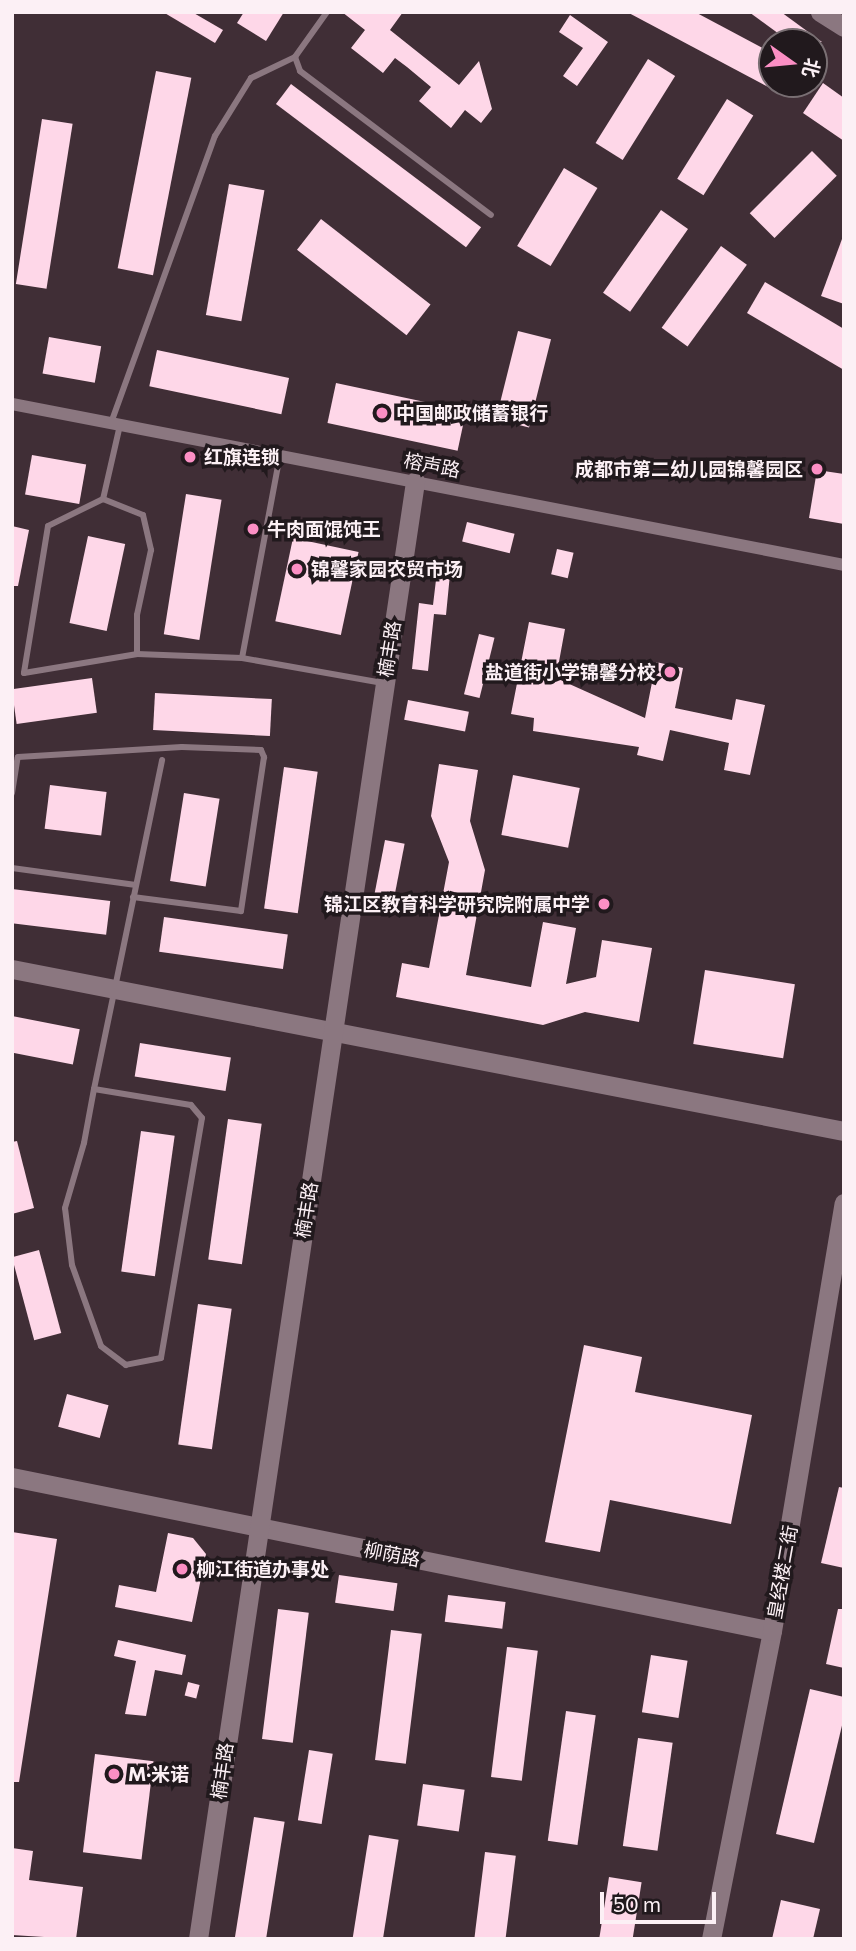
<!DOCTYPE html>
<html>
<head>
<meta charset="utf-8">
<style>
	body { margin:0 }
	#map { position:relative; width:856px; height:1951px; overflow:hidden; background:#402e36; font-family:Commissioner,"Noto Sans SC",sans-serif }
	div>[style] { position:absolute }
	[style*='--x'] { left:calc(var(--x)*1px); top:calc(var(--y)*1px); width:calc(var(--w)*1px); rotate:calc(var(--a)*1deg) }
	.building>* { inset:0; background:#fed7e8; transform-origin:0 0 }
	.lane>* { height:6px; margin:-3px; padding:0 3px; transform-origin:3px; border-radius:3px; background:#8b7780 }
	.street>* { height:12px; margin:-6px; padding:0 6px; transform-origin:6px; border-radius:6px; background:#8b7780 }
	.secondary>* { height:19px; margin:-9.5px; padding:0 9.5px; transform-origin:9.5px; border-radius:9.5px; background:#8b7780 }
	.dots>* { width:19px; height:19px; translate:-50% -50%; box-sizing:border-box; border:4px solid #21191d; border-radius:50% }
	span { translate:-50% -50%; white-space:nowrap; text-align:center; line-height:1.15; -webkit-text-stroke:7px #21191d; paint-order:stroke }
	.poi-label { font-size:19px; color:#fcf0f5; font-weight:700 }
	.left { translate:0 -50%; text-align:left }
	.right { translate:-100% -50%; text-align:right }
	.street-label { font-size:19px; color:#fcf0f5 }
	.frame { position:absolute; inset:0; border:14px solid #fcf0f5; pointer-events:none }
	.north { position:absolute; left:758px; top:28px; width:70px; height:70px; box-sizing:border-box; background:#21191d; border:2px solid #796f73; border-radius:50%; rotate:105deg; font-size:19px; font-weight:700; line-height:28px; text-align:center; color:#fcf0f5 }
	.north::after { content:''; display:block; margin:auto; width:24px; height:32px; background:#fb8fc4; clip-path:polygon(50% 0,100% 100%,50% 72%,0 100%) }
	.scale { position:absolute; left:600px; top:1892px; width:116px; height:32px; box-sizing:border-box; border:4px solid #fcf0f5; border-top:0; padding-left:9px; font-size:21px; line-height:24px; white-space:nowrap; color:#fcf0f5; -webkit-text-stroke:5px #21191d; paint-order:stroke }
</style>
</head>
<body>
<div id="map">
	<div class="building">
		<i style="clip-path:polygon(163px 12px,192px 12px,223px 30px,215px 43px)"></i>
		<i style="clip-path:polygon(244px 12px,284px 12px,266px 41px,237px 23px)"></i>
		<i style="clip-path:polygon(342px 12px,403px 12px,390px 30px,459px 85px,479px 61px,492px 109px,481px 123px,465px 110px,451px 128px,419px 101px,431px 87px,407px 67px,395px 58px,383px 73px,351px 48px,365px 30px)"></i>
		<i style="clip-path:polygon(627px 12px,695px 12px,772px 53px,772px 89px)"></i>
		<i style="clip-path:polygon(749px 12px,781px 12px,822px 42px,790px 42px)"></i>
		<i style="clip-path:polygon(570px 15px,608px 42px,577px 86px,563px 76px,583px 48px,559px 32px)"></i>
		<i style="left:648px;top:59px;width:32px;height:99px;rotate:32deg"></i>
		<i style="left:156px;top:71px;width:36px;height:201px;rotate:11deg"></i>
		<i style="clip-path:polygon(823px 83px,844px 98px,844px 141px,803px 113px)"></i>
		<i style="left:291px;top:84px;width:238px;height:25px;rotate:37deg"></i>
		<i style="left:727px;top:99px;width:31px;height:94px;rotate:32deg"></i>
		<i style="left:42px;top:119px;width:31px;height:167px;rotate:9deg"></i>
		<i style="left:812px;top:151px;width:35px;height:88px;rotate:45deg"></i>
		<i style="left:564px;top:168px;width:39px;height:91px;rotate:31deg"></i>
		<i style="left:229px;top:184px;width:36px;height:133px;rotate:10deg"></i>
		<i style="left:661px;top:210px;width:33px;height:101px;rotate:35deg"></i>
		<i style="left:321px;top:219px;width:139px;height:39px;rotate:38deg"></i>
		<i style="clip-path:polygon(842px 239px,844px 239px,844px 304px,821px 296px)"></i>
		<i style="left:721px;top:246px;width:32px;height:101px;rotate:36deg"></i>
		<i style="clip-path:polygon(765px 282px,844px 329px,844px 370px,747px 313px)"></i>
		<i style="left:518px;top:331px;width:34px;height:91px;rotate:14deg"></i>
		<i style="left:49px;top:337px;width:53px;height:37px;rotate:10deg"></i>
		<i style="left:157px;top:350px;width:135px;height:37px;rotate:12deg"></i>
		<i style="left:336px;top:383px;width:133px;height:41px;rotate:12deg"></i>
		<i style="left:32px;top:455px;width:55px;height:40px;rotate:10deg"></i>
		<i style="clip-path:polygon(817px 470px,844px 474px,844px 524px,809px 518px)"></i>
		<i style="left:186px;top:494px;width:36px;height:142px;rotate:9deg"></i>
		<i style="left:467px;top:522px;width:49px;height:20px;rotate:14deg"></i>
		<i style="clip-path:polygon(12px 526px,29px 530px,18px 586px,12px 586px)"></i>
		<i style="left:88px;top:536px;width:38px;height:89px;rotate:12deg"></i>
		<i style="left:293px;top:538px;width:67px;height:85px;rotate:12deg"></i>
		<i style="left:557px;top:549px;width:17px;height:26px;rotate:13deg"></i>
		<i style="clip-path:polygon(438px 563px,451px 564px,446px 615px,434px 614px,428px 671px,412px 669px,419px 603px,433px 605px)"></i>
		<i style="clip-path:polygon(529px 622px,565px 629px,556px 678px,645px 718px,656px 662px,683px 668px,675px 708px,732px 720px,736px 699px,765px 705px,750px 775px,724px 770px,729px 743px,670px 730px,663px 761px,637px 755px,639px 747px,533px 731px,534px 718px,511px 714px)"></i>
		<i style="left:479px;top:634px;width:16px;height:62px;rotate:14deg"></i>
		<i style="left:92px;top:678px;width:35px;height:81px;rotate:82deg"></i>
		<i style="left:155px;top:693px;width:117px;height:37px;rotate:3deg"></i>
		<i style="left:408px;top:700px;width:62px;height:20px;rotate:11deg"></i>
		<i style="clip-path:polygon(439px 764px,478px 770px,470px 821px,485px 870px,466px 975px,531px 987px,543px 922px,576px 928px,566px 984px,596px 977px,602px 940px,652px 948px,639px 1022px,585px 1012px,543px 1025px,396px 997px,402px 963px,429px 968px,449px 862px,431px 816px)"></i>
		<i style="left:284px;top:767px;width:34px;height:143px;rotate:8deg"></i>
		<i style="left:513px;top:775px;width:68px;height:61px;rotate:11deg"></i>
		<i style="left:50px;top:785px;width:57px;height:44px;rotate:7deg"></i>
		<i style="left:184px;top:793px;width:36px;height:89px;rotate:9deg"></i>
		<i style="left:385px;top:840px;width:20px;height:67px;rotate:11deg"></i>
		<i style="left:12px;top:889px;width:99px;height:34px;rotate:7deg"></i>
		<i style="left:164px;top:917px;width:125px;height:35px;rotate:8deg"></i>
		<i style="left:705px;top:970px;width:91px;height:75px;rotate:9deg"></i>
		<i style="left:12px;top:1016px;width:69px;height:36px;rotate:11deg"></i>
		<i style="left:140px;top:1043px;width:92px;height:34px;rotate:9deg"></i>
		<i style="left:228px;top:1119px;width:34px;height:142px;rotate:8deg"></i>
		<i style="left:141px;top:1131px;width:34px;height:142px;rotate:8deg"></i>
		<i style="clip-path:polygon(17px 1141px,34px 1208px,12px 1214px,12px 1142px)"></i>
		<i style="left:39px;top:1250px;width:86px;height:28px;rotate:75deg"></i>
		<i style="left:198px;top:1304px;width:34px;height:142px;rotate:8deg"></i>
		<i style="clip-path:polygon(584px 1345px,642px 1357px,635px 1392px,752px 1415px,731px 1524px,610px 1500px,600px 1552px,545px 1542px)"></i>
		<i style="left:67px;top:1394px;width:43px;height:34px;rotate:15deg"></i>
		<i style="clip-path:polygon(839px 1487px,844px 1488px,844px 1568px,821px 1563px)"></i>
		<i style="clip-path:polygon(12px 1532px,57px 1539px,19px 1782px,12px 1782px)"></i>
		<i style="clip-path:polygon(168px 1533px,193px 1538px,206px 1554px,192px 1622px,115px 1607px,119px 1585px,156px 1592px)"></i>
		<i style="left:339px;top:1575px;width:59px;height:28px;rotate:8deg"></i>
		<i style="left:448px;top:1595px;width:58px;height:27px;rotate:7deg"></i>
		<i style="left:278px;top:1609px;width:31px;height:131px;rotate:7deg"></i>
		<i style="clip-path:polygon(838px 1609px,844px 1609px,844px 1668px,826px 1664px)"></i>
		<i style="left:391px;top:1630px;width:31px;height:131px;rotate:7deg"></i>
		<i style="clip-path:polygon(118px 1640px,186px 1655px,182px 1675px,155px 1670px,146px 1716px,125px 1714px,136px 1661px,114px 1656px)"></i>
		<i style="left:507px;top:1647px;width:31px;height:131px;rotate:7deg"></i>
		<i style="left:651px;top:1655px;width:37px;height:58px;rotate:9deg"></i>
		<i style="left:188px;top:1682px;width:12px;height:14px;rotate:14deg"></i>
		<i style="clip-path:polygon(810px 1689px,844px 1697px,844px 1717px,814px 1843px,776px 1834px)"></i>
		<i style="left:566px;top:1711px;width:30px;height:131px;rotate:8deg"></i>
		<i style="left:638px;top:1738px;width:35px;height:109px;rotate:8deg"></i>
		<i style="left:309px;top:1750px;width:24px;height:71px;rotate:9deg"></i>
		<i style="left:95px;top:1754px;width:59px;height:99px;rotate:7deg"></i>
		<i style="left:423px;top:1784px;width:42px;height:42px;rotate:8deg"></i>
		<i style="left:254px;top:1817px;width:31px;height:123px;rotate:9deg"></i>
		<i style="left:369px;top:1835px;width:30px;height:105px;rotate:9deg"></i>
		<i style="clip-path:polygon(12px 1848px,33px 1851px,29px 1880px,83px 1887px,76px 1939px,12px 1935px)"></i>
		<i style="left:485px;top:1852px;width:31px;height:88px;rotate:7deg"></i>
		<i style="left:609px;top:1877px;width:33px;height:63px;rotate:9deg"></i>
		<i style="clip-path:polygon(781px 1900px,820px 1909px,813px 1939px,772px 1939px)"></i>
	</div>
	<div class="lane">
		<i style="--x:327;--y:12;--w:55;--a:125.4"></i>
		<i style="--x:295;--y:57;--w:15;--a:70"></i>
		<i style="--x:300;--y:71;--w:239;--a:37"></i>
		<i style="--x:111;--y:423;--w:305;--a:-70.1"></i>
		<i style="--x:215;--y:136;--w:68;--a:-58.2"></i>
		<i style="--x:251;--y:78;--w:49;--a:-25.5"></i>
		<i style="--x:120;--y:425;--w:76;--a:102.9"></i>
		<i style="--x:103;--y:499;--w:43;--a:21.8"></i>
		<i style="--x:143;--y:515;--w:36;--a:77"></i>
		<i style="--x:151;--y:550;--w:66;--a:102.2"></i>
		<i style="--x:137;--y:615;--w:39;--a:90"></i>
		<i style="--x:137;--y:654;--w:105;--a:2.2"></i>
		<i style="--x:242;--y:658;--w:143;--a:10.1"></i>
		<i style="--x:103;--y:499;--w:61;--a:153.9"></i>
		<i style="--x:48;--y:526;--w:149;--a:99.3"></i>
		<i style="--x:24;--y:673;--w:115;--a:-9.5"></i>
		<i style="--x:242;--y:658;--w:207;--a:-79.4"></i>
		<i style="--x:12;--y:793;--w:36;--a:-81"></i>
		<i style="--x:18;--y:757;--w:164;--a:-3.5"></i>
		<i style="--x:182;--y:747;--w:79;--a:2.2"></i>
		<i style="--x:261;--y:750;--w:8;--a:67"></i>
		<i style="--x:264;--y:757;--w:156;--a:98.5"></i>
		<i style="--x:241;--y:911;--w:109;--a:-172.6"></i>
		<i style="--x:12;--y:868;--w:125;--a:7.8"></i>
		<i style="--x:94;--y:1089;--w:98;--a:9.4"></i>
		<i style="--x:191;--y:1105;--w:17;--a:50"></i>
		<i style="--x:202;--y:1118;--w:243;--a:99.7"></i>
		<i style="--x:161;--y:1358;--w:36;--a:169"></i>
		<i style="--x:126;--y:1365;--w:31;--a:-143"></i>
		<i style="--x:101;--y:1346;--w:86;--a:-109.7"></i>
		<i style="--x:72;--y:1265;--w:57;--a:-97"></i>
		<i style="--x:65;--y:1208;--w:68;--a:-73.7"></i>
		<i style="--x:84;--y:1143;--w:55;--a:-79.5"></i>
		<i style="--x:94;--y:1089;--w:336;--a:-78.3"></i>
	</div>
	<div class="street">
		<i style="--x:12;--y:404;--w:847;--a:10.95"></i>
	</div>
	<div class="secondary">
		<i style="--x:820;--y:12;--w:28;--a:32"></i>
		<i style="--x:12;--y:969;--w:848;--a:11.02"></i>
		<i style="--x:12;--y:1477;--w:775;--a:11.45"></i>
		<i style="--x:198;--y:1939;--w:1474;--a:-81.53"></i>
		<i style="--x:711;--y:1939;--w:314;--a:-78.8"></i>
		<i style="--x:772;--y:1631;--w:434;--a:-80.5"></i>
	</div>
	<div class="dots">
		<i style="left:382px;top:413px;background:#fb8fc4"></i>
		<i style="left:190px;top:457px;background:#fb8fc4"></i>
		<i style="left:817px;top:469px;background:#fb8fc4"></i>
		<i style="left:253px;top:529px;background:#fb8fc4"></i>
		<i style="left:297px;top:569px;background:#fb8fc4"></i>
		<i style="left:670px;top:672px;background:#fb8fc4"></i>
		<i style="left:604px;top:904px;background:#fb8fc4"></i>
		<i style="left:182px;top:1569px;background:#fb8fc4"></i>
		<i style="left:114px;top:1774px;background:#fb8fc4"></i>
	</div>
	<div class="poi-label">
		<span class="left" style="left:396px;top:413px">中国邮政储蓄银行</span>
		<span class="left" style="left:204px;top:457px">红旗连锁</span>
		<span class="right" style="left:803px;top:469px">成都市第二幼儿园锦馨园区</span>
		<span class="left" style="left:267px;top:529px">牛肉面馄饨王</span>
		<span class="left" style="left:311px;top:569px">锦馨家园农贸市场</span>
		<span class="right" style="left:656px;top:672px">盐道街小学锦馨分校</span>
		<span class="right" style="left:590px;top:904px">锦江区教育科学研究院附属中学</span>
		<span class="left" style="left:196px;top:1569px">柳江街道办事处</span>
		<span class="left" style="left:128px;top:1774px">M·米诺</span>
	</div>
	<div class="street-label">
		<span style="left:432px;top:465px;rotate:11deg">榕声路</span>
		<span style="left:389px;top:649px;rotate:-81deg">楠丰路</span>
		<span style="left:306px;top:1210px;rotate:-81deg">楠丰路</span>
		<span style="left:392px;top:1554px;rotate:11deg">柳荫路</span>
		<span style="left:782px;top:1572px;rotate:-80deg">皇经楼二街</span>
		<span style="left:222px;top:1771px;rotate:-82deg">楠丰路</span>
	</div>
	<div class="frame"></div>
	<div class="north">北</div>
	<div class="scale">50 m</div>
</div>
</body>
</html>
